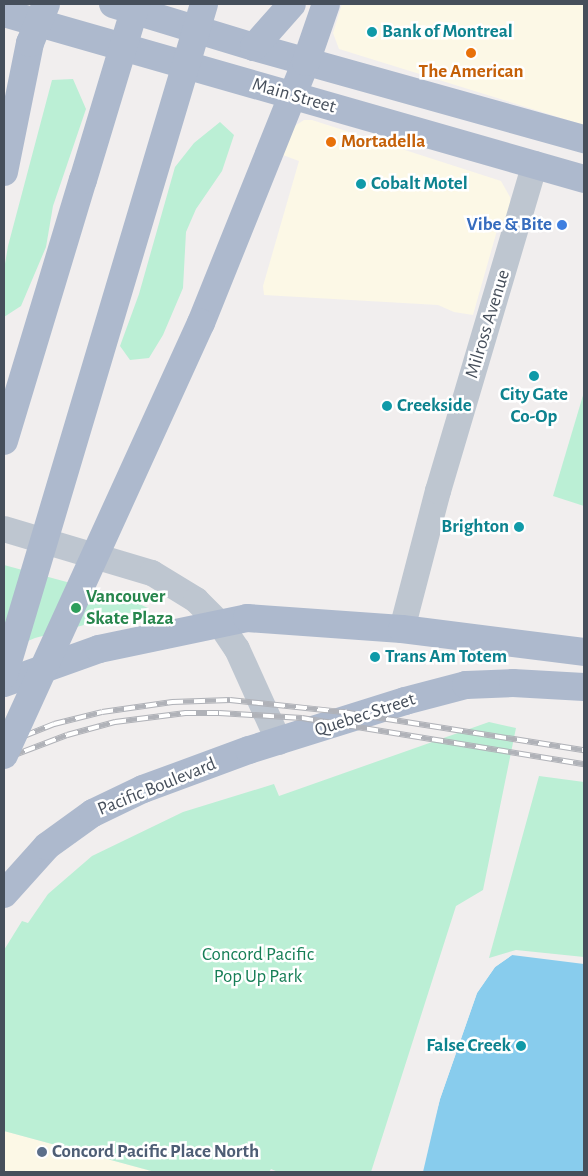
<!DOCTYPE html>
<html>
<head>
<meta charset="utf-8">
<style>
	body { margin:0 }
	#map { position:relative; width:588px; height:1176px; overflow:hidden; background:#f1eeee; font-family:"Alegreya Sans",sans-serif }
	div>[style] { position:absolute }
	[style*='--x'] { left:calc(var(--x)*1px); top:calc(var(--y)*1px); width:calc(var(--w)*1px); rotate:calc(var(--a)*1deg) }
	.commercial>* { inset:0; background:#fcf8e6 }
	.green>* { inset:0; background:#bbefd5 }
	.water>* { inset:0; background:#88cced }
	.pier>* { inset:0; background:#f1eeee }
	.minor>* { height:26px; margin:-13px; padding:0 13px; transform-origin:13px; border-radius:13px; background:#bec6d0 }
	.major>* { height:28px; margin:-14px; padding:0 14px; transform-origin:14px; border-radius:14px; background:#adb9cd }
	.rail>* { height:5.5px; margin-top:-2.75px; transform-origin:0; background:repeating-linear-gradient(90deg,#fff 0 11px,#b0b2b8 0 22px); box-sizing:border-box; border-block:1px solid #b0b2b8 }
	.major-bridge>* { height:28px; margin:-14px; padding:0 14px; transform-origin:14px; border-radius:14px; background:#adb9cd }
	.dots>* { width:14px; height:14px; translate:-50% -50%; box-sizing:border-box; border:2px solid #fff; border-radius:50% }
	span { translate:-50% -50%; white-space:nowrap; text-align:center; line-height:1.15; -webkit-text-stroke:5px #fff; paint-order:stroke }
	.culture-label { font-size:19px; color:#0d838f; font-weight:700 }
	.left { translate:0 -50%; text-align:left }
	.right { translate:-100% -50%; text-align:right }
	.food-label { font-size:19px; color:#c56008; font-weight:700 }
	.street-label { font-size:19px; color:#464f5b }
	.shop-label { font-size:19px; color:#366cbe; font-weight:700 }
	.leisure-label { font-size:19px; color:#27864d; font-weight:700 }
	.park-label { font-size:19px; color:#167e56 }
	.service-label { font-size:19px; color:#4e5e75; font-weight:700 }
	.frame { position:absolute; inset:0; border:5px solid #464f5b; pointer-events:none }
</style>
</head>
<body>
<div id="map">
	<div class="commercial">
		<i style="clip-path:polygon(342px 4px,584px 4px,584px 125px,339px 49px,333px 33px)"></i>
		<i style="clip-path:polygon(304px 120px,312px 120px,501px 181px,510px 197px,510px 206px,507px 219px,498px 227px,473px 315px,454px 312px,438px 305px,264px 295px,263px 286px,299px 161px,280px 154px,293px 127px)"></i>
		<i style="clip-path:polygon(4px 1131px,155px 1172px,4px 1172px)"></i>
	</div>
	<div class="green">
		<i style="clip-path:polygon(73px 79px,86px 109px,53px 206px,46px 247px,21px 306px,4px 317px,4px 270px,8px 246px,52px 80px)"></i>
		<i style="clip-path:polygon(220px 122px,234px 135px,222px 171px,196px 209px,186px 232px,183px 288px,163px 335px,149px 358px,130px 360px,120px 346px,139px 294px,175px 167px,194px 143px)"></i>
		<i style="clip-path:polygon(584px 392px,584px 506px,553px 496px)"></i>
		<i style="clip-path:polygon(4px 565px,126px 598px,148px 608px,35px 638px,4px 651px)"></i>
		<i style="clip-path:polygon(489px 722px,516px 728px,483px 890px,456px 906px,371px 1172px,278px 1172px,271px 1169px,269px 1172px,155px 1172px,4px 1131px,4px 950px,22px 921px,28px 923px,48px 894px,92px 856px,183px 812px,274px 784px,279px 796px)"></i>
		<i style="clip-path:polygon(539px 776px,584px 782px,584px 957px,516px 950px,489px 958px)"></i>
	</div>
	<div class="water">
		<i style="clip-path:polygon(512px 955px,584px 964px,584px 1172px,423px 1172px,440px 1099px,477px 993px,495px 967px)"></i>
	</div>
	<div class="pier">
		<i style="clip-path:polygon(509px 954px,512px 955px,495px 967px,477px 993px,440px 1099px,420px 1172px,438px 1098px,475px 992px,493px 965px)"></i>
	</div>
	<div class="minor">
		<i style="--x:4;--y:529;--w:154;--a:16.6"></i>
		<i style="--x:152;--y:573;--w:52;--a:31.5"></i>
		<i style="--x:196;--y:600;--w:34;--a:45"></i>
		<i style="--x:220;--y:624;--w:30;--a:56"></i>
		<i style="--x:237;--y:649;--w:102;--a:65.7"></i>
		<i style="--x:402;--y:629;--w:143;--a:-75.4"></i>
		<i style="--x:438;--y:491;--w:341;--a:-73.5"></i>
	</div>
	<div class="major">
		<i style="--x:113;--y:4;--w:147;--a:17"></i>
		<i style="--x:254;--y:47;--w:343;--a:15.6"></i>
		<i style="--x:4;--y:13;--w:603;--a:15.97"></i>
		<i style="--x:254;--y:47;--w:57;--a:-48.5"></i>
		<i style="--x:4;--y:172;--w:132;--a:-78.6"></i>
		<i style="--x:30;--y:43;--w:42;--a:-67.7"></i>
		<i style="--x:201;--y:323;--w:281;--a:-68.1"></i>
		<i style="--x:306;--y:62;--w:61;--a:-71"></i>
		<i style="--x:4;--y:441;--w:273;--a:-73.2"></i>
		<i style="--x:4;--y:683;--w:101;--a:-19.7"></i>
		<i style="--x:99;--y:649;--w:151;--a:-11.8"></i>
		<i style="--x:247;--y:618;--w:155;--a:4.1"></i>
		<i style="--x:402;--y:629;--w:183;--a:7.2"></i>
		<i style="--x:4;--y:894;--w:64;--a:-48.1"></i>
		<i style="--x:47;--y:846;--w:57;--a:-35.7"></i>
		<i style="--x:93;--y:813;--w:55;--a:-25.6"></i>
		<i style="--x:143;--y:789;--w:113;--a:-20.2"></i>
		<i style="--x:249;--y:750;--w:164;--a:-17.4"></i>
		<i style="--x:405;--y:701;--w:63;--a:-14.7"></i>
		<i style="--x:466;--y:685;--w:47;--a:-2.4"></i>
		<i style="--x:513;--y:683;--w:71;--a:3.2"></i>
	</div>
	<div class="rail">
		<i style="--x:4;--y:744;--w:54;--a:-21.8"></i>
		<i style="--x:54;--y:724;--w:49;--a:-14"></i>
		<i style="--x:102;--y:712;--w:71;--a:-8.1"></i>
		<i style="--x:172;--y:702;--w:58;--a:-2"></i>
		<i style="--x:230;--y:700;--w:114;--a:6.1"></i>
		<i style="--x:343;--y:712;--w:244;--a:9"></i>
		<i style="--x:4;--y:759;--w:67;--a:-20.9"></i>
		<i style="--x:67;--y:735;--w:50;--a:-15.2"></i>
		<i style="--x:115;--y:722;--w:71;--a:-7.3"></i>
		<i style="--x:185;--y:713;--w:34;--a:0"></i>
		<i style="--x:219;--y:713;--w:83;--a:3.4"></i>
		<i style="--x:302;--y:718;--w:286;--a:9.3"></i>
	</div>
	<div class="major-bridge">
		<i style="--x:83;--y:180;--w:184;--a:-73.2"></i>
		<i style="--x:4;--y:675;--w:700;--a:-73.4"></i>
		<i style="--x:4;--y:755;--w:475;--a:-65.5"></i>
	</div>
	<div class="dots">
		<i style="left:372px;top:32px;background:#0f9aa8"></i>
		<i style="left:471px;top:53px;background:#e8710a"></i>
		<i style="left:331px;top:142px;background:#e8710a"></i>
		<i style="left:361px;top:184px;background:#0f9aa8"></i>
		<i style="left:562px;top:225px;background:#3f7fe0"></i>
		<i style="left:534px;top:376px;background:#0f9aa8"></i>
		<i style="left:387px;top:406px;background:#0f9aa8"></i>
		<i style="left:519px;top:527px;background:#0f9aa8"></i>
		<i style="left:76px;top:608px;background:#2e9e5b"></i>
		<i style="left:375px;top:657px;background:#0f9aa8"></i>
		<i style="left:521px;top:1046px;background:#0f9aa8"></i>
		<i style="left:42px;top:1152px;background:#5c6f8a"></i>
	</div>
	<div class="culture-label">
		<span class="left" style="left:382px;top:32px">Bank of Montreal</span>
		<span class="left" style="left:371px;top:184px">Cobalt Motel</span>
		<span style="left:534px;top:406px">City Gate<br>Co-Op</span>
		<span class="left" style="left:397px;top:406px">Creekside</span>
		<span class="right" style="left:509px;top:527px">Brighton</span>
		<span class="left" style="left:385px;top:657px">Trans Am Totem</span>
		<span class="right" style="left:511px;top:1046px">False Creek</span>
	</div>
	<div class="food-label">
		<span style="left:471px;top:72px">The American</span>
		<span class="left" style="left:341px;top:142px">Mortadella</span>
	</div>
	<div class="street-label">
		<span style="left:294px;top:96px;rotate:16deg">Main Street</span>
		<span style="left:488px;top:324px;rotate:-73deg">Milross Avenue</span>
		<span style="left:365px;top:715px;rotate:-18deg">Quebec Street</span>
		<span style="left:157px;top:787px;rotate:-22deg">Pacific Boulevard</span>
	</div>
	<div class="shop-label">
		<span class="right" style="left:552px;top:225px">Vibe &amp; Bite</span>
	</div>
	<div class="leisure-label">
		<span class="left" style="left:86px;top:608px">Vancouver<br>Skate Plaza</span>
	</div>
	<div class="park-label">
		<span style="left:258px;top:966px">Concord Pacific<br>Pop Up Park</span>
	</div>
	<div class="service-label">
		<span class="left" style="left:52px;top:1152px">Concord Pacific Place North</span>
	</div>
	<div class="frame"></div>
</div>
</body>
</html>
